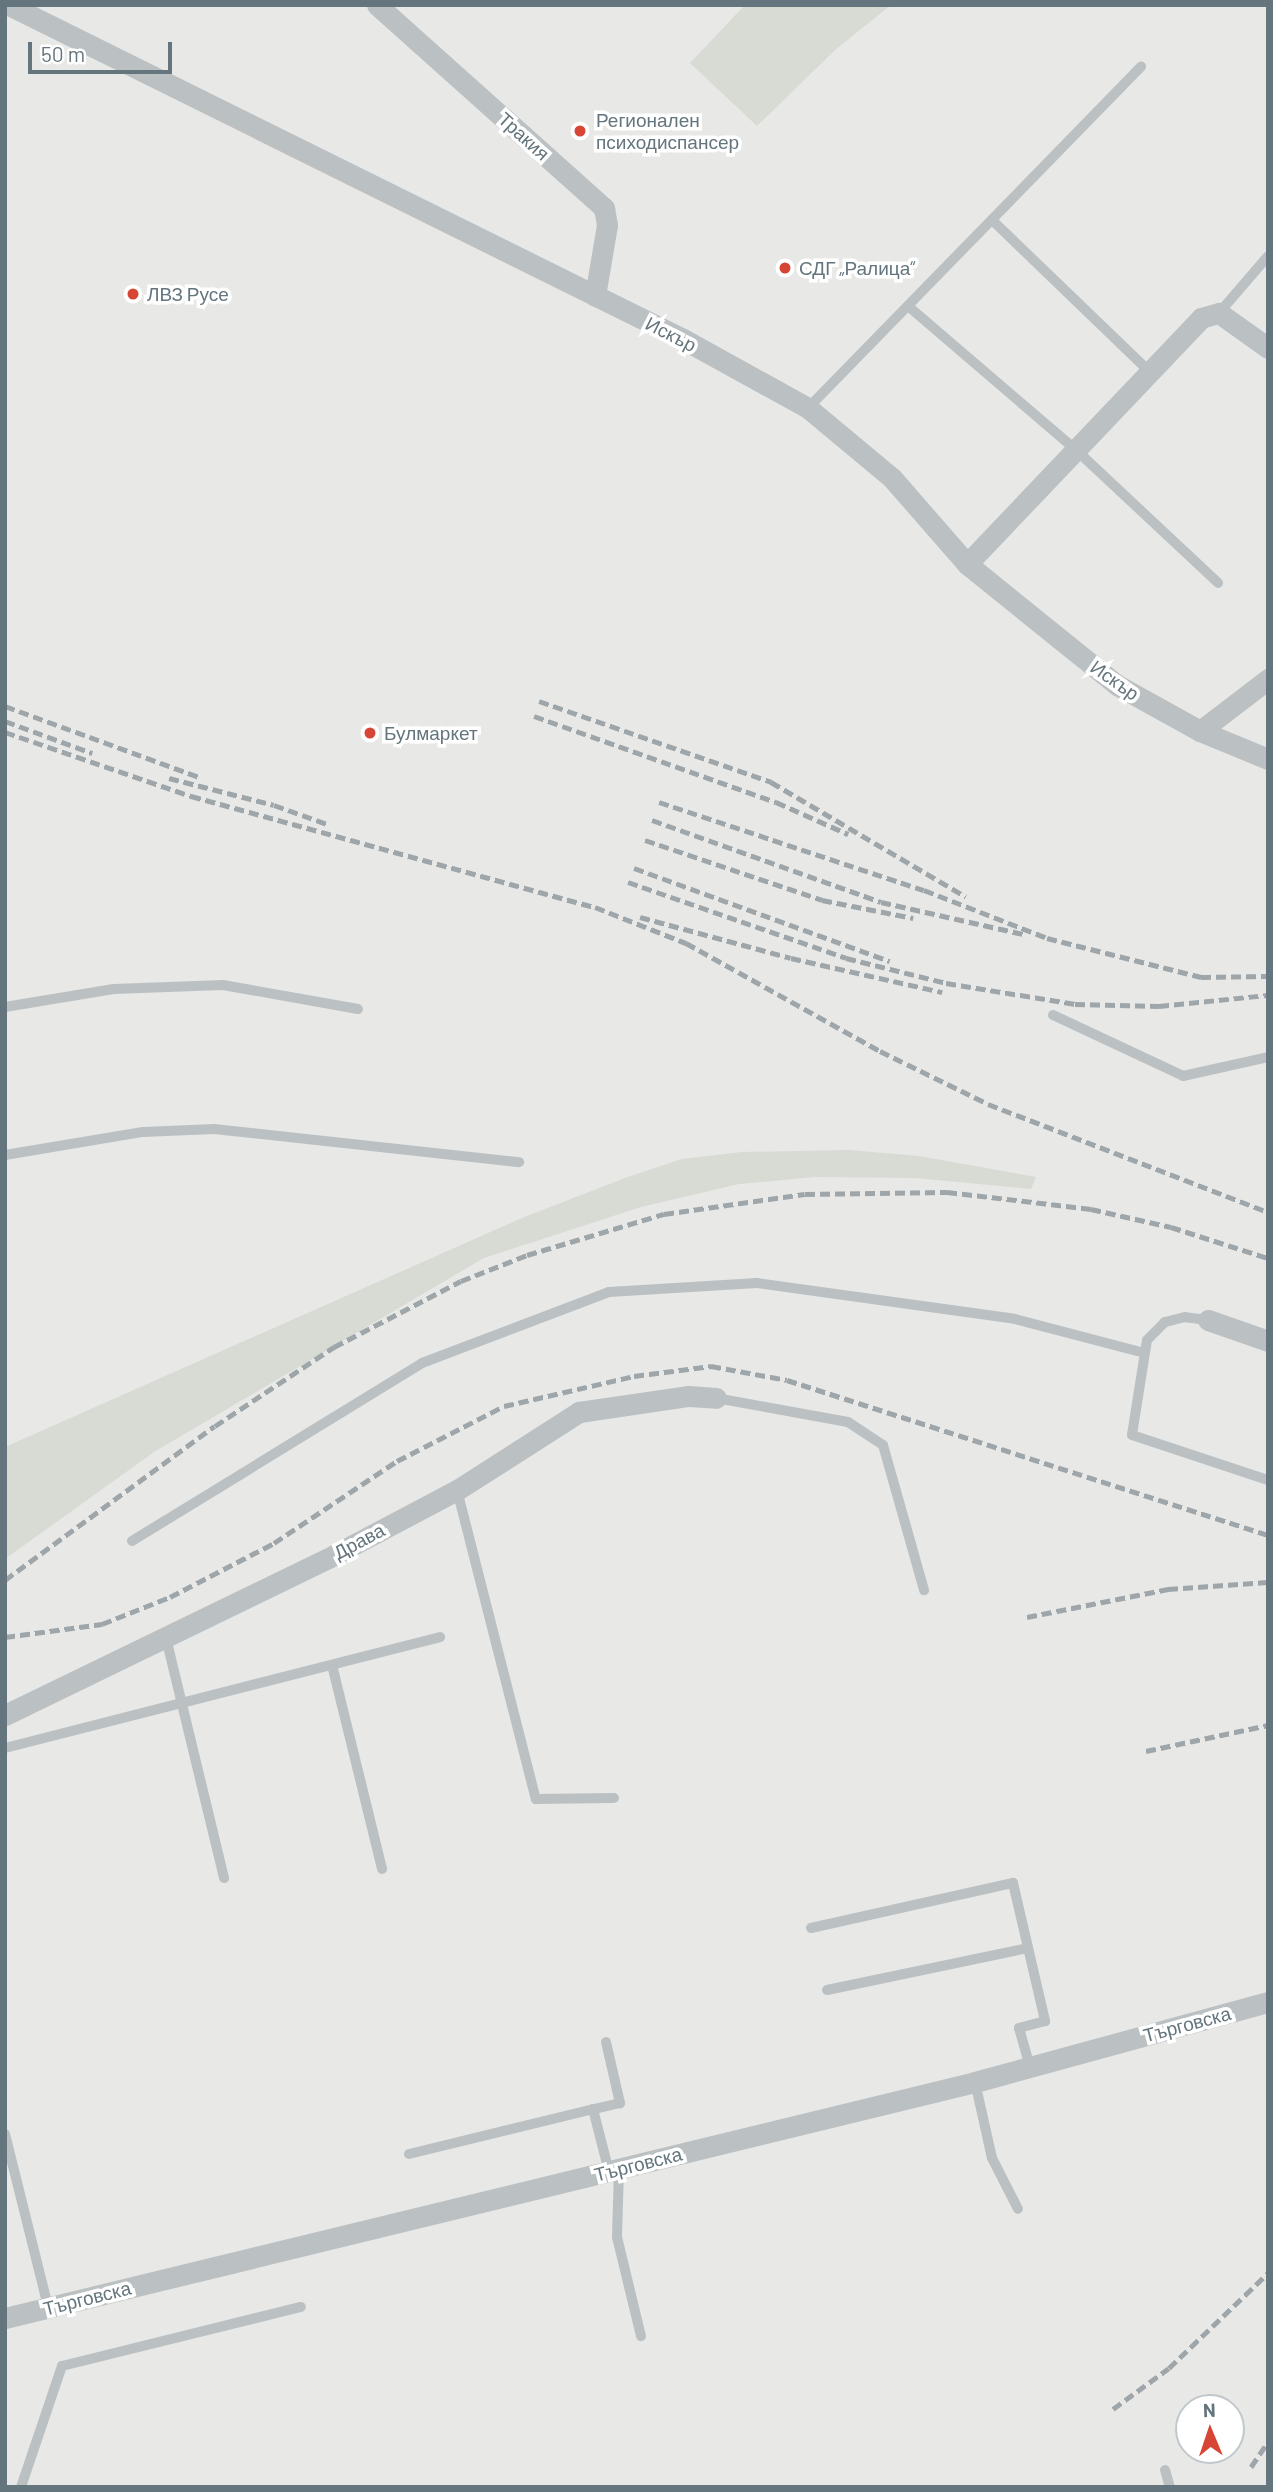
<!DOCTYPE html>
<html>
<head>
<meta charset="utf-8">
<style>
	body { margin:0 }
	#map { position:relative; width:1273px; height:2492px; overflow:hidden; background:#f7f7f4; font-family:Barlow,sans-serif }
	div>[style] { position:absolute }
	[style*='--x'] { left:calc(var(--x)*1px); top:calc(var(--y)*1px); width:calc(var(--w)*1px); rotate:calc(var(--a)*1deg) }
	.built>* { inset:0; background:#e8e8e7 }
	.green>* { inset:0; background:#d7dbd4 }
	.service>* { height:10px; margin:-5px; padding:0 5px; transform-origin:5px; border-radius:5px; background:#bbc1c3 }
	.minor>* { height:21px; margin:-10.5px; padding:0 10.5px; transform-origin:10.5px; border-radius:10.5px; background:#bbc1c3 }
	.rail>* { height:5px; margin-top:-2.5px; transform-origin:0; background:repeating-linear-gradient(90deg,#9ea6aa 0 10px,transparent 0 15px) }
	.dots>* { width:19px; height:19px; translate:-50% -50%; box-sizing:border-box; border:4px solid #fff; border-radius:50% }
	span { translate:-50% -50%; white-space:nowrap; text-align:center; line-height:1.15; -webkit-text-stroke:7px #fff; paint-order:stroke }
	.poi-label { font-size:19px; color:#64757d }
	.left { translate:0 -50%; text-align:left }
	.street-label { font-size:19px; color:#64757d }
	.frame { position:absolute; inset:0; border:7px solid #64757d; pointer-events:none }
	.north { position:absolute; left:1175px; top:2394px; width:70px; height:70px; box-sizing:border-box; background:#fff; border:2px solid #c1c8cb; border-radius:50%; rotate:358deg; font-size:19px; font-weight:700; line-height:28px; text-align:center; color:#64757d }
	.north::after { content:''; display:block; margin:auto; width:24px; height:32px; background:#d74634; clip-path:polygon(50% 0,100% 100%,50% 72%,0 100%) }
	.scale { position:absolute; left:28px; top:42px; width:144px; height:32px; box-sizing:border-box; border:4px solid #64757d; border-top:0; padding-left:9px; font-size:21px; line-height:24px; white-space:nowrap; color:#64757d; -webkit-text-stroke:5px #fff; paint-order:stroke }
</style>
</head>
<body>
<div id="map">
	<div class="built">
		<i style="clip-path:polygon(evenodd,5px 5px,1268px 5px,1268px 2487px,5px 2487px,5px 5px,1189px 2408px,1231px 2408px,1231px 2450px,1189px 2450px,1189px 2408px)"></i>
	</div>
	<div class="green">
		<i style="clip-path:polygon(745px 5px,891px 5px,835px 50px,757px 126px,690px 63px)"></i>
		<i style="clip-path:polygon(849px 1150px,919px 1156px,1036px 1177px,1031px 1189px,915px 1178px,815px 1177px,739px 1184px,641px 1207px,484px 1258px,154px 1452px,5px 1559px,5px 1447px,522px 1218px,625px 1178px,682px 1159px,742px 1152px)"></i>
	</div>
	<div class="service">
		<i style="--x:992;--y:220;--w:216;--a:43.9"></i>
		<i style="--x:908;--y:306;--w:220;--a:40.6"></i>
		<i style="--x:1075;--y:449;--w:196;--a:43.1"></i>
		<i style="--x:1219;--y:313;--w:75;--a:-49.3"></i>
		<i style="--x:808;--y:408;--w:477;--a:-45.7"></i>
		<i style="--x:5;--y:1007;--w:110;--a:-9.4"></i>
		<i style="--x:114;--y:989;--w:109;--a:-2.1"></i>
		<i style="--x:223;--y:985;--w:137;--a:10.1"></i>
		<i style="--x:1053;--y:1015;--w:144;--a:25.1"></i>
		<i style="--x:1183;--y:1076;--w:87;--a:-12.6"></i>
		<i style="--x:5;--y:1155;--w:140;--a:-9.5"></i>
		<i style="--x:143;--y:1132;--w:71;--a:-2.4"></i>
		<i style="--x:214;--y:1129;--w:307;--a:6.2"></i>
		<i style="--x:1208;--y:1320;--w:23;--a:-173"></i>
		<i style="--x:1185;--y:1317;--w:21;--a:166"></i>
		<i style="--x:1165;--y:1322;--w:25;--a:135"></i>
		<i style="--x:1147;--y:1340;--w:96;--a:99"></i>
		<i style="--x:1132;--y:1435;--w:143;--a:18.3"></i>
		<i style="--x:716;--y:1398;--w:134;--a:10.3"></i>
		<i style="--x:848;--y:1422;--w:42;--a:33.3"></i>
		<i style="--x:883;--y:1445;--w:151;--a:74.2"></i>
		<i style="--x:457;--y:1490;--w:319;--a:75.7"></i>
		<i style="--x:536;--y:1799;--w:78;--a:-0.7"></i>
		<i style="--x:132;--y:1541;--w:340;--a:-31.5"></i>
		<i style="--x:422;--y:1363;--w:200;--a:-20.8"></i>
		<i style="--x:609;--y:1292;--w:148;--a:-3.5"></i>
		<i style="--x:757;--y:1283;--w:260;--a:7.9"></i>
		<i style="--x:1015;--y:1319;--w:134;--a:14.7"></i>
		<i style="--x:166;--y:1638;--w:247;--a:76.4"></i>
		<i style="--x:332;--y:1665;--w:210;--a:76.2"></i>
		<i style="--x:5;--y:1748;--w:449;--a:-14.3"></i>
		<i style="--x:811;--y:1928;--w:207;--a:-12.6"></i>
		<i style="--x:1013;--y:1883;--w:142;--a:76.9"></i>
		<i style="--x:1045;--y:2021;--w:27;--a:165"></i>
		<i style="--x:1019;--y:2028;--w:41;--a:74.2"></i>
		<i style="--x:827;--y:1990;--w:205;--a:-11.8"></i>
		<i style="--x:606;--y:2042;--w:63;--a:77.1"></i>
		<i style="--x:620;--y:2103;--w:28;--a:167"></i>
		<i style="--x:593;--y:2109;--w:65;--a:75.7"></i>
		<i style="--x:975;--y:2082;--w:78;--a:77.4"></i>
		<i style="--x:992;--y:2158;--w:57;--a:63"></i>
		<i style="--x:5;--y:2134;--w:178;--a:76"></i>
		<i style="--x:409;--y:2154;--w:189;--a:-13.7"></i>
		<i style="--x:619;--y:2169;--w:68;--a:91.7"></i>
		<i style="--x:617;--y:2237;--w:102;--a:76.4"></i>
		<i style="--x:1165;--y:2470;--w:18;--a:74"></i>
		<i style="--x:21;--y:2487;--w:128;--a:-71.3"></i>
		<i style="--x:62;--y:2366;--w:246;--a:-13.9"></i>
	</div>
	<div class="minor">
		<i style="--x:9;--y:5;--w:752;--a:26.36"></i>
		<i style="--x:683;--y:339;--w:143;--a:28.9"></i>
		<i style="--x:808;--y:408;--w:109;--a:39.8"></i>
		<i style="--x:892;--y:478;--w:114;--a:48.9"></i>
		<i style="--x:967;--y:564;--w:193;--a:38.9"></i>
		<i style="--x:1117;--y:685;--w:95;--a:29"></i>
		<i style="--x:1200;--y:731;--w:74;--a:22.4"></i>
		<i style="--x:377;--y:5;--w:305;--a:41.8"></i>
		<i style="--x:604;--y:208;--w:17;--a:80"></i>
		<i style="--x:607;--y:225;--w:72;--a:99.6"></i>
		<i style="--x:967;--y:564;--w:340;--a:-46.4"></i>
		<i style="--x:1201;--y:318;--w:19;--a:-16"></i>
		<i style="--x:1219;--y:313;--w:60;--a:35.5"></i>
		<i style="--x:1200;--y:731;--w:86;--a:-37.4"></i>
		<i style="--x:1208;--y:1320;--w:64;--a:19.3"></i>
		<i style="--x:5;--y:1715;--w:366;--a:-25.9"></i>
		<i style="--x:334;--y:1555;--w:139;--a:-27.9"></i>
		<i style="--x:457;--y:1490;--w:145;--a:-32.6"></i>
		<i style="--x:579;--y:1412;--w:111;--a:-8.3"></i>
		<i style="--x:689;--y:1396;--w:27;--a:4"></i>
		<i style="--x:5;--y:2318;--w:998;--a:-13.67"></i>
		<i style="--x:975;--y:2082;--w:304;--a:-15.3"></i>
	</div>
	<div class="rail">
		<i style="--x:539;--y:701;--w:246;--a:19.2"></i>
		<i style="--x:771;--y:782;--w:226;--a:30.5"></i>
		<i style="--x:5;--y:706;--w:207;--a:20.1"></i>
		<i style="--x:534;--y:716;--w:257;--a:19.6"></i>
		<i style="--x:776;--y:802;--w:79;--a:24"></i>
		<i style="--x:5;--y:721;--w:93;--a:20.2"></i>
		<i style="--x:5;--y:732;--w:197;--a:19"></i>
		<i style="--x:191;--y:796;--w:419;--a:15.4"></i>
		<i style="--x:595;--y:907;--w:98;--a:21.6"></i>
		<i style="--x:686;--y:943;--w:222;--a:29.1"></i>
		<i style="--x:880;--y:1051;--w:120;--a:26.1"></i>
		<i style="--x:988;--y:1104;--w:300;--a:21.1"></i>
		<i style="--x:169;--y:778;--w:108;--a:14.4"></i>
		<i style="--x:274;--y:805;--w:59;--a:19.7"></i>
		<i style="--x:659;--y:802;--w:279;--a:18.4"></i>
		<i style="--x:924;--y:890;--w:132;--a:21.3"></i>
		<i style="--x:1047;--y:938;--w:159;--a:14.2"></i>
		<i style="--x:1201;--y:977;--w:67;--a:-0.9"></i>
		<i style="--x:652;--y:820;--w:243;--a:19.7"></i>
		<i style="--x:881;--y:902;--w:146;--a:12.7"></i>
		<i style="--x:645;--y:840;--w:187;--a:18.7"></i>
		<i style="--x:822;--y:900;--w:93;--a:11.2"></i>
		<i style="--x:634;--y:868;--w:272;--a:20"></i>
		<i style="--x:628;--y:882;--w:231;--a:19.2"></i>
		<i style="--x:846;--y:958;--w:103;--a:14"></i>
		<i style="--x:946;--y:983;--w:131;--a:9.2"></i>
		<i style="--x:1075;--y:1004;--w:84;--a:1.4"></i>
		<i style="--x:1159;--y:1006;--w:110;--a:-5.8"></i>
		<i style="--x:640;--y:917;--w:156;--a:15.2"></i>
		<i style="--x:791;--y:958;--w:155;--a:12.7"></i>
		<i style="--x:5;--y:1580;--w:260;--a:-36.3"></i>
		<i style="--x:215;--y:1426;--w:143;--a:-33.6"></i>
		<i style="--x:334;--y:1347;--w:143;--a:-27.5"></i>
		<i style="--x:461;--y:1281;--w:71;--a:-21.5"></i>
		<i style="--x:527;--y:1255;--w:143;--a:-16.7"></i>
		<i style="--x:664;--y:1214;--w:142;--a:-8.1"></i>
		<i style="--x:805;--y:1194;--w:142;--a:-0.8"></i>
		<i style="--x:947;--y:1192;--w:145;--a:6.7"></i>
		<i style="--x:1091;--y:1209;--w:82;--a:12.7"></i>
		<i style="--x:1171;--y:1227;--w:102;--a:17.7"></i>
		<i style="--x:1027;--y:1617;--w:144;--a:-11.2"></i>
		<i style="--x:1168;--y:1589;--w:100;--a:-4"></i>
		<i style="--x:5;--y:1637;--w:98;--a:-7.6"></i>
		<i style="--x:102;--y:1624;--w:73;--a:-21.7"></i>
		<i style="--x:170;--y:1597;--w:117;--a:-27.4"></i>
		<i style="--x:274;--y:1543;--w:148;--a:-33.7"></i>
		<i style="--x:397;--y:1461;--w:120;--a:-27.2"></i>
		<i style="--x:504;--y:1406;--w:133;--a:-13"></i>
		<i style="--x:634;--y:1376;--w:78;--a:-7.4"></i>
		<i style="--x:711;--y:1366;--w:77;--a:10.4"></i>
		<i style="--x:787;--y:1380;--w:505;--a:17.86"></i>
		<i style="--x:1146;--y:1751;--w:125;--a:-12"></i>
		<i style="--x:1113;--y:2409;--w:69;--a:-36.2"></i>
		<i style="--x:1169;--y:2368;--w:137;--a:-43.8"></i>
		<i style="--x:1251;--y:2467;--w:30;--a:-56"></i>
	</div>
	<div class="dots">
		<i style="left:580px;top:131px;background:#d74634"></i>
		<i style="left:785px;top:268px;background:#d74634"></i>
		<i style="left:133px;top:294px;background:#d74634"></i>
		<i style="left:370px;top:733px;background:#d74634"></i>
	</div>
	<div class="poi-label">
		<span class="left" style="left:596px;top:131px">Регионален<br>психодиспансер</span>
		<span class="left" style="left:799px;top:268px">СДГ „Ралица“</span>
		<span class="left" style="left:147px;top:294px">ЛВЗ Русе</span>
		<span class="left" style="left:384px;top:733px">Булмаркет</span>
	</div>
	<div class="street-label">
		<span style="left:524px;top:136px;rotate:42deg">Тракия</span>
		<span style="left:671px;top:334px;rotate:27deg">Искър</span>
		<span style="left:1115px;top:680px;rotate:35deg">Искър</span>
		<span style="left:359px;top:1541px;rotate:-28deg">Драва</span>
		<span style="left:1187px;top:2024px;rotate:-15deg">Търговска</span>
		<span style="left:638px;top:2164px;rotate:-14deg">Търговска</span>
		<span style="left:87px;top:2298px;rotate:-14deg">Търговска</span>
	</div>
	<div class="frame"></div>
	<div class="north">N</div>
	<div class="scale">50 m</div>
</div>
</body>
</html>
